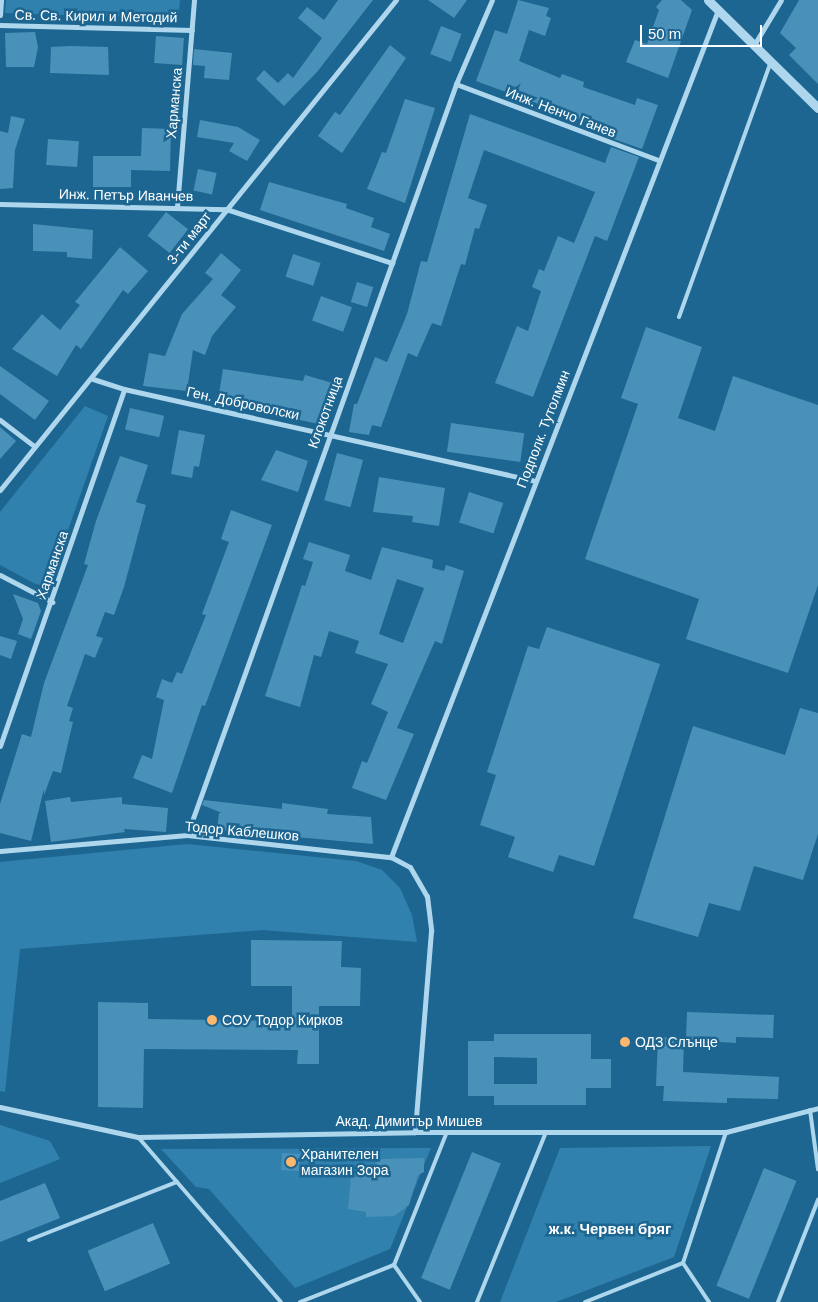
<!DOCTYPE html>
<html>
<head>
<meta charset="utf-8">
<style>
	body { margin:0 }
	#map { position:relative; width:818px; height:1302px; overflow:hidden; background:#1d6691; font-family:Helvetica,sans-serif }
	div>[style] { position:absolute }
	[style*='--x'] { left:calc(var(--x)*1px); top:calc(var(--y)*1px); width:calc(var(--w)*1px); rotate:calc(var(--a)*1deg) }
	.green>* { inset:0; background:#3181af }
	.building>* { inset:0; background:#4a91ba; transform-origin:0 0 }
	.service>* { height:4px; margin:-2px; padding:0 2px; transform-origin:2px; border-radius:2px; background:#aed7ee }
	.minor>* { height:5px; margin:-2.5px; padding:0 2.5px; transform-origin:2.5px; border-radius:2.5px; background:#aed7ee }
	.tertiary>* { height:9px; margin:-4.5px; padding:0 4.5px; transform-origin:4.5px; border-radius:4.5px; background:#aed7ee }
	.dots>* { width:14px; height:14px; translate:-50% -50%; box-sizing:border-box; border:2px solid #1d6691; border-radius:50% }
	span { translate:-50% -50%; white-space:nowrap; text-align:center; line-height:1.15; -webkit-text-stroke:5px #1d6691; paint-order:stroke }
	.street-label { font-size:14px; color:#fff }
	.poi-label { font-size:14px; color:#fff }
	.left { translate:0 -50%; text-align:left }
	.neighbourhood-label { font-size:15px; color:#fff; font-weight:700 }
	.scale { position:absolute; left:640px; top:25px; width:122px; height:22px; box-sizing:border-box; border:2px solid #fff; border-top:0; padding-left:6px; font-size:15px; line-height:18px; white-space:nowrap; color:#fff; -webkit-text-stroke:4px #1d6691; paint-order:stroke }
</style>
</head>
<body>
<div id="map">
	<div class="green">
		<i style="clip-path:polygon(6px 0,180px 0,178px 19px,5px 13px)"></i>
		<i style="clip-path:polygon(85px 406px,108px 416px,47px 590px,0 565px,0 512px)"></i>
		<i style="clip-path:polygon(187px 844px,356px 861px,382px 870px,400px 888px,412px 915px,417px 942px,262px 930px,20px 949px,5px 1092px,0 1091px,0 862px)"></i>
		<i style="clip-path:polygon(0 1125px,50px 1141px,60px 1159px,0 1183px)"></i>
		<i style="clip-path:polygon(711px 1146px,674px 1257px,556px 1302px,500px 1302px,560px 1148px)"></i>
		<i style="clip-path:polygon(431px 1148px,390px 1249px,295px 1288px,209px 1189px,196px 1187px,161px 1149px)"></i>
	</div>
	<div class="building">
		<i style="clip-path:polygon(338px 0,373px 0,317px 72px,284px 106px,256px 79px,264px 70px,278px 83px,288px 73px,293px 78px,322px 38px,298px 18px,307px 7px,324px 20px)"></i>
		<i style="clip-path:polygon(428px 0,467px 0,454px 18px)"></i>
		<i style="clip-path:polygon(518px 0,549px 8px,546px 16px,551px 18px,545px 36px,529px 30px,519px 61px,560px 78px,562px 74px,584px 82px,583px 87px,635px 105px,637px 98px,658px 105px,642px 149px,614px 139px,615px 132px,476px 81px,495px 30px,507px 34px)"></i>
		<i style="clip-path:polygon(662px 0,681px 0,692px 10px,668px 78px,626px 62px,635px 40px,647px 44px,659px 10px,656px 7px)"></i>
		<i style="clip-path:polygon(799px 0,818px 0,818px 84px,789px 55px,796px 48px,780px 33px)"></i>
		<i style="left:441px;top:26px;width:22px;height:30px;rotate:21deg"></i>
		<i style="clip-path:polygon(35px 32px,38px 47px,34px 67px,6px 67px,5px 33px)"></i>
		<i style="left:156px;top:36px;width:28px;height:27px;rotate:4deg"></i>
		<i style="clip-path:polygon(390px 45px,406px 58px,342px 153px,318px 136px,335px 112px,340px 115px)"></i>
		<i style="clip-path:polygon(70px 46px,108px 47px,109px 75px,50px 73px,51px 47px)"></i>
		<i style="clip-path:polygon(194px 49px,232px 53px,229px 80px,204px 78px,205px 66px,193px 65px)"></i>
		<i style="clip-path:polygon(405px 99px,435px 108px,405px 203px,367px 189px,382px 152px,386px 153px)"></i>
		<i style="clip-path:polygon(470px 114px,605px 163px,611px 147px,639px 157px,607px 241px,595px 236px,533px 397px,495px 383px,517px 326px,528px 331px,541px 291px,532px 287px,539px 269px,544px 271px,558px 236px,574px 243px,595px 192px,484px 150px,468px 198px,487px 205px,479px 229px,475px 228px,465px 265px,461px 264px,441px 326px,432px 323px,417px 357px,408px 353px,381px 427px,372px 425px,369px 435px,349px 432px,354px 404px,357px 404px,375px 357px,387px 362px,407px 314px,421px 261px,427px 262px)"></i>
		<i style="clip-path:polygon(11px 116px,25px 119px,15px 150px,13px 188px,0 189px,0 131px,8px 133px)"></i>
		<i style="clip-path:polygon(200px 120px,238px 127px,260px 140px,247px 161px,229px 151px,234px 143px,197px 137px)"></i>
		<i style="clip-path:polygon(142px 128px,171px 129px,170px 171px,131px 170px,131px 187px,93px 187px,93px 156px,141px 156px)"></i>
		<i style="left:48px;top:139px;width:31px;height:26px;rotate:4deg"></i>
		<i style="left:198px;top:169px;width:19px;height:22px;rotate:12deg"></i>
		<i style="clip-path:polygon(269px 182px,347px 204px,346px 208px,374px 218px,371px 227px,390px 234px,384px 251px,260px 210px)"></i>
		<i style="left:166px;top:212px;width:28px;height:30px;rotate:38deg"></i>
		<i style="clip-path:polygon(33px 224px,93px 230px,92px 259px,67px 257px,67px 252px,33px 251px)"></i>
		<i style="clip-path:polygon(120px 247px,148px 271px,128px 294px,123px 290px,81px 349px,76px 345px,57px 376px,12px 349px,42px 314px,60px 330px,80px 305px,75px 302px)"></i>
		<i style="clip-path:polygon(221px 253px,241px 270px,221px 295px,236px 307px,212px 336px,205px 355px,193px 350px,187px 391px,143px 386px,149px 353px,165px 356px,182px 314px,213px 279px,205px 273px)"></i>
		<i style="left:293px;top:254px;width:29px;height:24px;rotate:18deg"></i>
		<i style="left:357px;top:282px;width:17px;height:21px;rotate:17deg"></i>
		<i style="left:321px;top:296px;width:33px;height:26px;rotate:20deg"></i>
		<i style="clip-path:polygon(646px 327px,702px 347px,678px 418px,715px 431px,733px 376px,818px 405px,818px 585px,788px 673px,686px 639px,699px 599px,585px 559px,638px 404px,621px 398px)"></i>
		<i style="clip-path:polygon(0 366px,49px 401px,35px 420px,0 394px)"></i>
		<i style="clip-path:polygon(223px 369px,303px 381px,305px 375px,336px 384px,323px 425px,254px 410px,254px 405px,218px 400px)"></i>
		<i style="left:130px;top:408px;width:35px;height:22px;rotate:13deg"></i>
		<i style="left:451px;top:423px;width:74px;height:29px;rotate:8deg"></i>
		<i style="clip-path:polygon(0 427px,16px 441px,0 459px)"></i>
		<i style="clip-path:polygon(179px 430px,205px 435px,199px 467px,194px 466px,192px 478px,171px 474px)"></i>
		<i style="clip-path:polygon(276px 450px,308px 461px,298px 492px,261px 480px)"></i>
		<i style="left:337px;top:453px;width:27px;height:49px;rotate:15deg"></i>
		<i style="clip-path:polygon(120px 456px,148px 465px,136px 502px,146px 505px,124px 587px,114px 615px,105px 612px,96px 636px,103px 638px,95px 658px,85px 654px,67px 706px,73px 708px,69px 721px,73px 722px,61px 773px,53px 771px,44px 795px,44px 789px,31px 841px,0 833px,0 804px,22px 734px,31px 737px,44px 683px,88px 565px,84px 564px,96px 521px)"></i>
		<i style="clip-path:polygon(379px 477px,445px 488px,439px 526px,412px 522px,413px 516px,373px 512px)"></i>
		<i style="left:469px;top:492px;width:36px;height:32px;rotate:18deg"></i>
		<i style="clip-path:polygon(231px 510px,272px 525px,205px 706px,202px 705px,172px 793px,133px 778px,142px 755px,152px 759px,164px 700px,156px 697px,162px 679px,172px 683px,177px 672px,182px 674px,206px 615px,202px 614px,229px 542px,221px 539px)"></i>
		<i style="clip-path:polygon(evenodd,309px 542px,350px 555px,345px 571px,371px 580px,382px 547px,433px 560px,432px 568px,444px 571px,446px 565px,464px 571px,442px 644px,435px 641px,397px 728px,414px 734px,386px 800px,352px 788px,362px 761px,367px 763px,388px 712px,371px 704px,388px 664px,355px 653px,359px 641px,329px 631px,321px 657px,314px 655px,300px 707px,265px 696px,302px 585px,305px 586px,313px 562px,303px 559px,309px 542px,397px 579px,424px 588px,403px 643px,379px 634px,397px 579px)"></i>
		<i style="clip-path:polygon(13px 594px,38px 603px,41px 611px,31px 639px,18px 634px,23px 619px)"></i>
		<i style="clip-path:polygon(547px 627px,660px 664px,594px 866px,559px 855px,553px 872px,508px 857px,515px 837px,480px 825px,496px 775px,487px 772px,528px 646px,539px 649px)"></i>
		<i style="clip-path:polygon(0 636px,17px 641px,11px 659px,0 655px)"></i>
		<i style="clip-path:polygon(800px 708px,818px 713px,818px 834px,803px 880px,754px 866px,740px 911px,709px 903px,698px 937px,633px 918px,693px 726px,785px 755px)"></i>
		<i style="clip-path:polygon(70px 797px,71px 802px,122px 797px,122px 804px,168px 808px,166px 832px,124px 829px,125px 832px,51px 842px,45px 801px)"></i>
		<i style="clip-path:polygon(204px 800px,282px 809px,282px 803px,328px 809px,327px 814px,371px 817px,373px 844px,217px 830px,219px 813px,222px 813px,202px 805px)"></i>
		<i style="clip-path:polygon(251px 940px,342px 941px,341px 967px,361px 968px,360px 1006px,319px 1006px,319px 1064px,297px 1064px,298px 1050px,144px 1049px,143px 1108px,98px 1107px,98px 1002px,148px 1003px,148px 1019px,292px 1021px,292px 986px,251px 986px)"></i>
		<i style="clip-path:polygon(687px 1012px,774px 1015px,773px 1038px,736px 1037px,736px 1043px,686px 1040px)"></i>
		<i style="clip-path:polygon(evenodd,494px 1034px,591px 1034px,591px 1059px,611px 1059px,611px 1088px,586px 1088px,586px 1105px,494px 1105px,494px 1096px,468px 1096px,468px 1041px,494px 1041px,494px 1034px,494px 1057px,537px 1058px,537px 1084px,494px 1084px,494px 1057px)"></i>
		<i style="clip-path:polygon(658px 1037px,684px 1038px,683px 1072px,779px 1077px,778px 1099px,727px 1098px,727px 1103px,663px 1101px,664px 1086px,656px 1086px)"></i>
		<i style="left:472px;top:1152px;width:31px;height:136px;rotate:22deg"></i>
		<i style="left:282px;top:1153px;width:18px;height:17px;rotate:3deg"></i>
		<i style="clip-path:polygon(424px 1158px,424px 1172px,418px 1175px,409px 1205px,394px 1216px,366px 1217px,366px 1212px,348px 1209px,351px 1177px,365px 1177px,365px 1171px,382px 1159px)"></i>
		<i style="left:764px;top:1168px;width:35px;height:127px;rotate:22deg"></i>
		<i style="clip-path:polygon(45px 1183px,60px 1218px,0 1242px,0 1201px)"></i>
		<i style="left:153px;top:1223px;width:44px;height:71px;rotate:67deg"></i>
	</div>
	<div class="service">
		<i style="--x:679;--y:317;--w:271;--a:-70.2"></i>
		<i style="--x:810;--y:1110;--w:60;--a:82.3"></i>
		<i style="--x:138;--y:1137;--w:218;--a:49.1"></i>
		<i style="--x:29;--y:1240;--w:159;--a:-21.4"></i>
		<i style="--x:683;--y:1263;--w:47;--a:56.3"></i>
		<i style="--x:394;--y:1265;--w:45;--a:54.9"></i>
		<i style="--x:300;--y:1302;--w:101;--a:-21.5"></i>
		<i style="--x:394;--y:1265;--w:143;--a:-68.3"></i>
		<i style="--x:477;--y:1302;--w:183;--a:-67.9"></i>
		<i style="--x:585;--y:1302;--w:105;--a:-21.7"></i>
		<i style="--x:683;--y:1263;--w:138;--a:-71.8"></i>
		<i style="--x:778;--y:1302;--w:110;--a:-68.6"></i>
	</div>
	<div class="minor">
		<i style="--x:0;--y:15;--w:15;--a:-86"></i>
		<i style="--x:0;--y:25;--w:192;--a:1.5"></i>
		<i style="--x:754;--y:45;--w:52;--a:-59"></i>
		<i style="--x:456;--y:84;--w:216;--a:20.6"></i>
		<i style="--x:0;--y:204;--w:226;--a:1.3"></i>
		<i style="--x:226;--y:209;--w:175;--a:18"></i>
		<i style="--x:177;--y:207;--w:208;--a:-85.3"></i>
		<i style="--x:93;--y:379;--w:33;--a:18"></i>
		<i style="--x:124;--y:389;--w:421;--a:12.6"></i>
		<i style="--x:0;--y:420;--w:43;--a:37.4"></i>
		<i style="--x:0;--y:490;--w:630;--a:-51.06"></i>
		<i style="--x:0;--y:575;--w:59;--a:27.4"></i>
		<i style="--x:0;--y:746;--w:378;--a:-70.8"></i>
		<i style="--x:187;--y:835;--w:798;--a:-70.29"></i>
		<i style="--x:456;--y:84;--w:91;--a:-66.8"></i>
		<i style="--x:0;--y:851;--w:188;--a:-4.9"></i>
		<i style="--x:187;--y:835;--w:205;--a:6.2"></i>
		<i style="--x:391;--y:857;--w:21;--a:28"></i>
		<i style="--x:410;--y:867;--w:34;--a:60"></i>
		<i style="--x:427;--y:896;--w:35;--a:83"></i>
		<i style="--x:431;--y:931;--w:202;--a:94.6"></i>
		<i style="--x:391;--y:857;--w:908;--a:-68.89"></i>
		<i style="--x:0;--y:1107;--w:141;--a:12.3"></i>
		<i style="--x:138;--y:1137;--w:277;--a:-1"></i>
		<i style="--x:415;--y:1132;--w:311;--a:0"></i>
		<i style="--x:726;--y:1132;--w:95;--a:-14.6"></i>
	</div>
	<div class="tertiary">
		<i style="--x:708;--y:0;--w:154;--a:44.5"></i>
	</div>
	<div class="dots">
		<i style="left:212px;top:1020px;background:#fdb86d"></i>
		<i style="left:625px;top:1042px;background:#fdb86d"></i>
		<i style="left:291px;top:1162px;background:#fdb86d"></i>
	</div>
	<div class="street-label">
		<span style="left:96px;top:16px;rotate:1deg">Св. Св. Кирил и Методий</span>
		<span style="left:174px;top:103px;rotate:-85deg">Харманска</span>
		<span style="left:561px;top:112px;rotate:21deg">Инж. Ненчо Ганев</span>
		<span style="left:126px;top:195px;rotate:1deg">Инж. Петър Иванчев</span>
		<span style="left:189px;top:238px;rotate:-52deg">3-ти март</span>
		<span style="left:243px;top:403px;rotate:12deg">Ген. Доброволски</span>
		<span style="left:325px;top:412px;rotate:-70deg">Клокотница</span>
		<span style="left:543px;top:429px;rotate:-69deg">Подполк. Тутолмин</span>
		<span style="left:52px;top:565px;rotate:-71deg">Харманска</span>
		<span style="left:242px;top:831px;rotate:5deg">Тодор Каблешков</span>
		<span style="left:409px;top:1121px">Акад. Димитър Мишев</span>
	</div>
	<div class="poi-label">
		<span class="left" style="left:222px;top:1020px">СОУ Тодор Кирков</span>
		<span class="left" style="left:635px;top:1042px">ОДЗ Слънце</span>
		<span class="left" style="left:301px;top:1162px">Хранителен<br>магазин Зора</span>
	</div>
	<div class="neighbourhood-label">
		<span style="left:610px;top:1229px">ж.к. Червен бряг</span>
	</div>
	<div class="scale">50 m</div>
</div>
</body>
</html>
